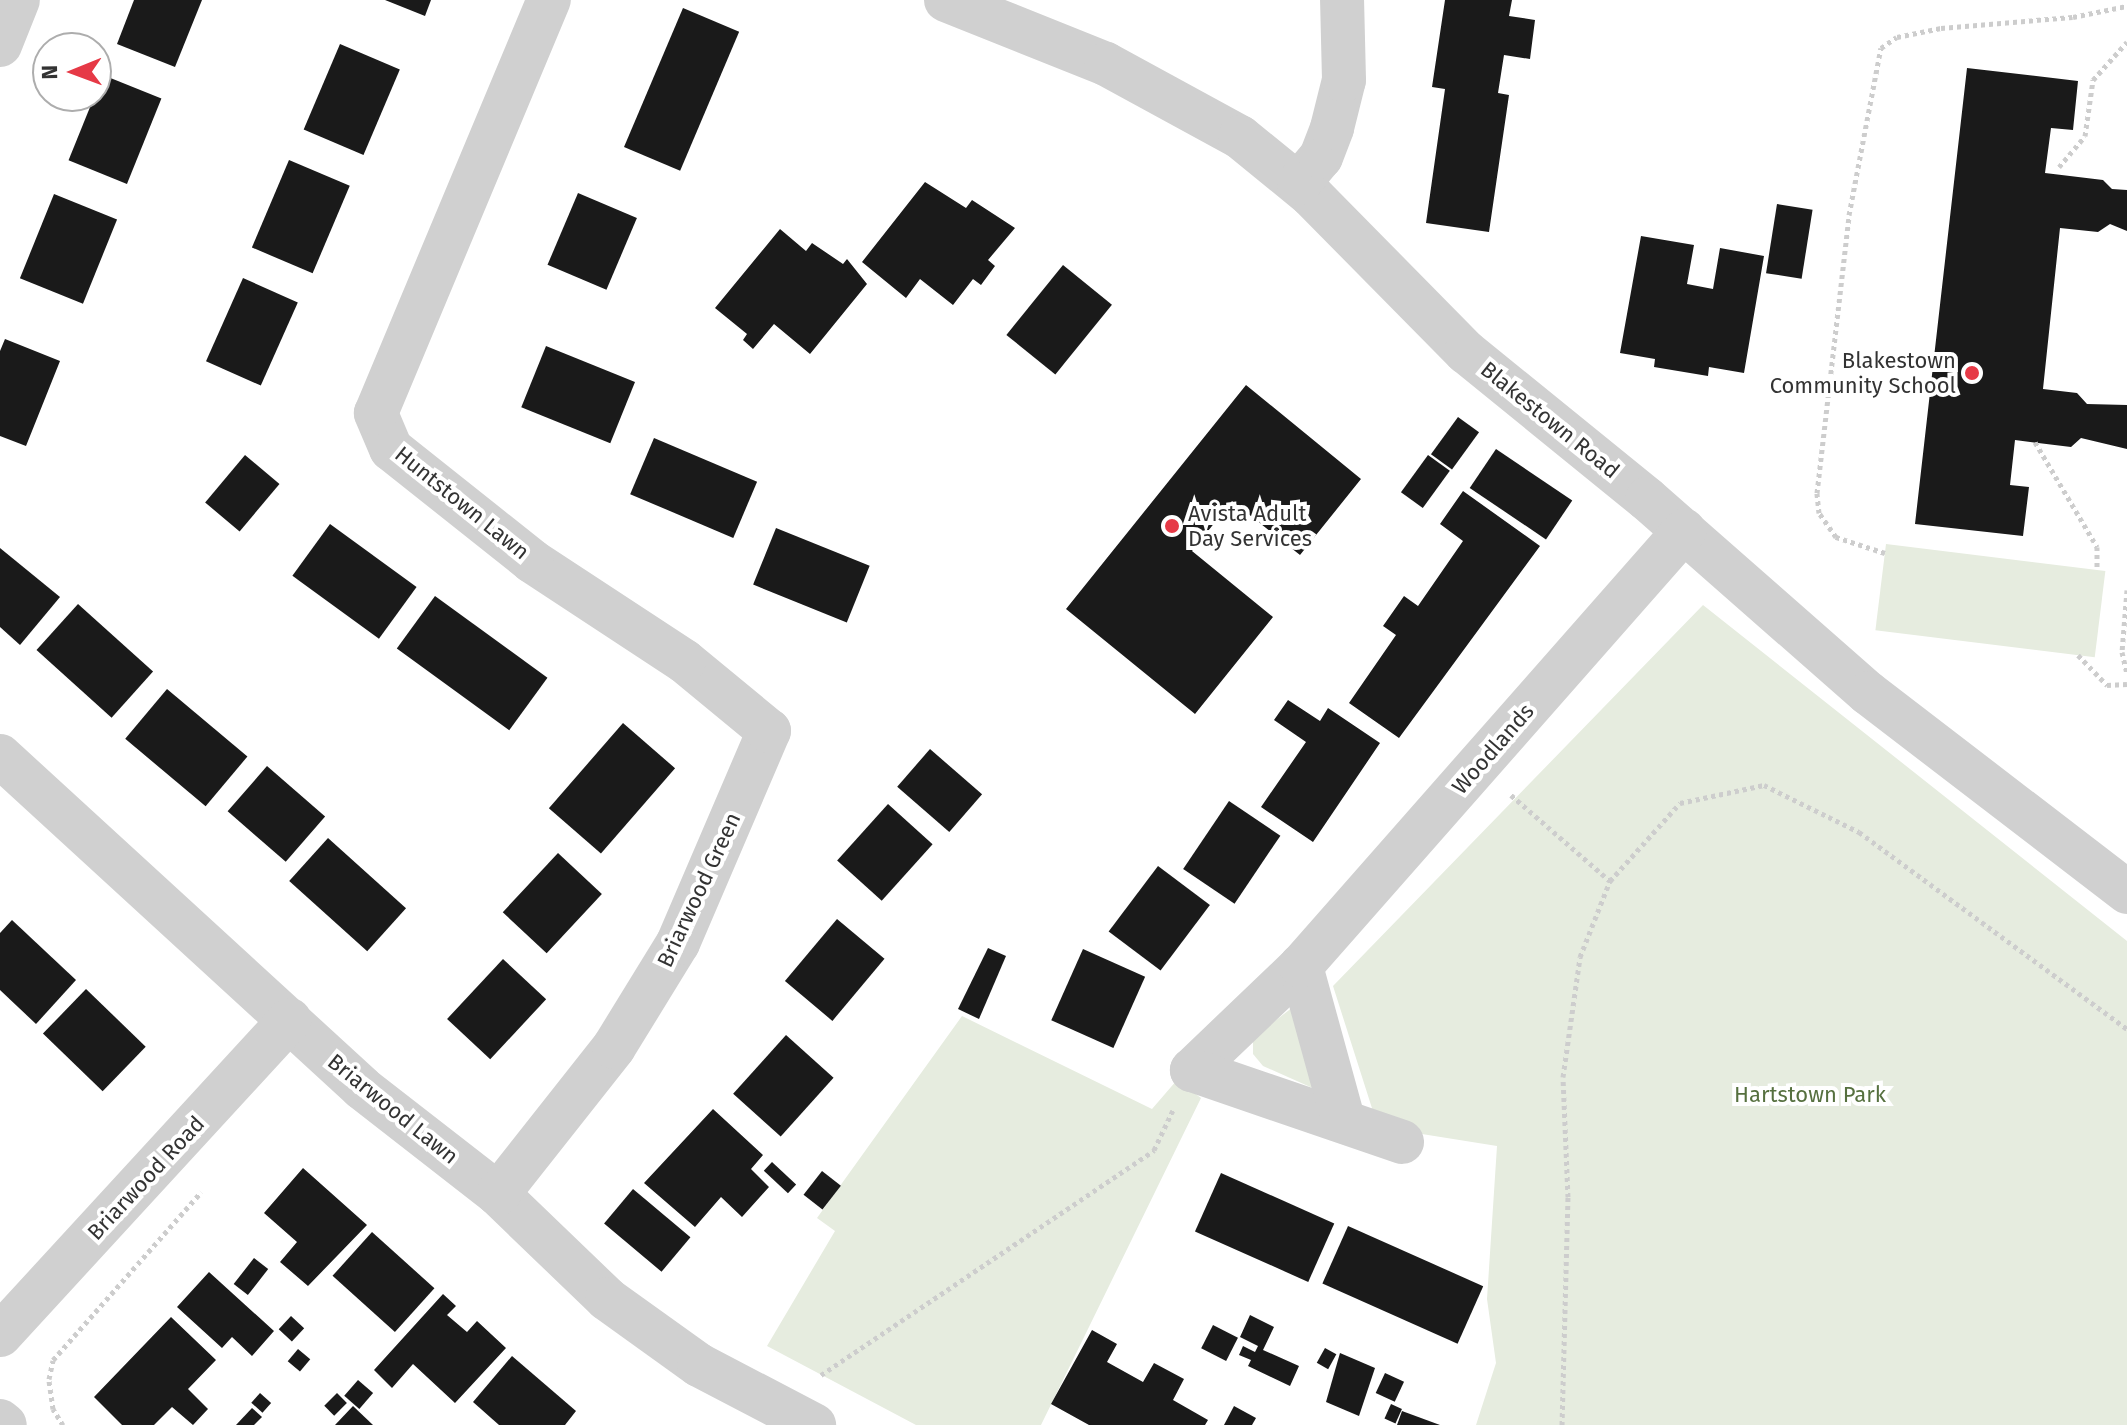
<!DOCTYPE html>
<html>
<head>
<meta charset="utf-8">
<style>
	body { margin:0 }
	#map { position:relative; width:2127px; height:1425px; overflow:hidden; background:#fff; font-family:"Fira Sans",sans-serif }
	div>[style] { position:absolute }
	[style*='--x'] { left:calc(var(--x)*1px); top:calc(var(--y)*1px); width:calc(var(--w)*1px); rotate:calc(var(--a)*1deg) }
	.green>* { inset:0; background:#e6ecdf; transform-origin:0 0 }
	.building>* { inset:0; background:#1a1a1a; transform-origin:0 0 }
	.path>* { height:5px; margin-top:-2.5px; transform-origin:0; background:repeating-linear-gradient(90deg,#cdcdcd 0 4px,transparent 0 8px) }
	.minor>* { height:44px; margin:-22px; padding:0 22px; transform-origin:22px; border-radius:22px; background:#d0d0d0 }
	.dots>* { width:22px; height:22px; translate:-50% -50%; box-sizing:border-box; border:4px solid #fff; border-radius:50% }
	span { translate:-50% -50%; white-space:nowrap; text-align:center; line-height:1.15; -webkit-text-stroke:8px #fff; paint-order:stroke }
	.poi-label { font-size:22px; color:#333 }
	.right { translate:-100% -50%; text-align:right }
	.left { translate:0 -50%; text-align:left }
	.street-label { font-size:22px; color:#333 }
	.park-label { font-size:22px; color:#56703f }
	.north { position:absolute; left:32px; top:32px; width:80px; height:80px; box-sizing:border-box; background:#fff; border:2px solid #adadad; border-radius:50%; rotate:269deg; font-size:22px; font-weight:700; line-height:32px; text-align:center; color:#333 }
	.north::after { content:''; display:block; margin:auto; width:28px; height:36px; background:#e63946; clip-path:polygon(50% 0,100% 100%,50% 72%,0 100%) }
</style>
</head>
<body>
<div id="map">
	<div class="green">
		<i style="left:1886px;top:544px;width:221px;height:87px;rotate:7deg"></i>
		<i style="clip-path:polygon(1703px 605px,2127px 941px,2127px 1425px,1476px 1425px,1496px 1363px,1487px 1299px,1497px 1146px,1378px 1127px,1333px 986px)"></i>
		<i style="clip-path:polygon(1302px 1000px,1317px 1090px,1263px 1066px,1253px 1054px,1253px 1038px)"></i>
		<i style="clip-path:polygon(962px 1016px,1152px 1109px,1177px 1080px,1201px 1098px,1041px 1425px,916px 1425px,767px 1346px,835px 1231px,817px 1218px)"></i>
	</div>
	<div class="building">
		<i style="clip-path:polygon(134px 0,202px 0,175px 67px,117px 44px)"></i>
		<i style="clip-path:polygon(385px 0,431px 0,425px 16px)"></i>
		<i style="clip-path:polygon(1445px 0,1512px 0,1509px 16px,1535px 20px,1530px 59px,1504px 55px,1498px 93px,1509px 95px,1489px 232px,1426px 223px,1445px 89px,1432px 87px)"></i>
		<i style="left:683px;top:8px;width:61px;height:151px;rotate:23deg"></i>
		<i style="left:340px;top:44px;width:65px;height:93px;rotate:23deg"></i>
		<i style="clip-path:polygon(1967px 68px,2078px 81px,2073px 130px,2051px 128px,2045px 173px,2103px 180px,2112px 189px,2127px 190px,2127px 231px,2110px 224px,2098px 232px,2060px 228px,2043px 389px,2077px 393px,2087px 404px,2127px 405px,2127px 449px,2081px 438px,2071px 447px,2015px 440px,2010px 485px,2029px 487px,2023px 536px,1915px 524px)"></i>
		<i style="left:103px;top:75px;width:63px;height:92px;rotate:22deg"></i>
		<i style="left:289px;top:160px;width:66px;height:95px;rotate:23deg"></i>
		<i style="clip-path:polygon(925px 182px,966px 208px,972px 200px,1015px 228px,988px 260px,995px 266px,981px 285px,973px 279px,953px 305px,920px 279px,906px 298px,862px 262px)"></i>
		<i style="left:578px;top:193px;width:64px;height:78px;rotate:23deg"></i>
		<i style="left:54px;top:194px;width:68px;height:91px;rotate:22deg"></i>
		<i style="left:1777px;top:204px;width:36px;height:70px;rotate:9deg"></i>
		<i style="clip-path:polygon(780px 229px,806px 251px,812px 243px,843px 264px,847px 259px,867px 284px,810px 354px,774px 324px,753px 349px,743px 340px,747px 334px,715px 308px)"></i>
		<i style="clip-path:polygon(1641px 236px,1694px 245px,1687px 284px,1713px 289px,1720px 248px,1764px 256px,1744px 373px,1709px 367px,1708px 376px,1654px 367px,1655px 359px,1620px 353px)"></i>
		<i style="left:1063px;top:265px;width:63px;height:90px;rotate:39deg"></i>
		<i style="left:243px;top:278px;width:60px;height:91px;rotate:24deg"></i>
		<i style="clip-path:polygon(5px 339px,60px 361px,26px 446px,0 436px,0 351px)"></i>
		<i style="left:546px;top:346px;width:96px;height:66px;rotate:22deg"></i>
		<i style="clip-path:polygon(1246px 385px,1361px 479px,1300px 555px,1232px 501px,1192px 551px,1273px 617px,1195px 714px,1066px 609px)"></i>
		<i style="left:1458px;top:417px;width:26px;height:46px;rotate:36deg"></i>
		<i style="left:654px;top:438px;width:112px;height:61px;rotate:23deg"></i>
		<i style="left:1496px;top:449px;width:92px;height:47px;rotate:34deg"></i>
		<i style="left:245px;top:455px;width:45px;height:62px;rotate:40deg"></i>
		<i style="left:1428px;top:455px;width:27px;height:46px;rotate:36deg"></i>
		<i style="clip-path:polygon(1463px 491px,1540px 546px,1399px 738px,1349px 703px,1396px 635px,1383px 626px,1404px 596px,1418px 606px,1463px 541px,1440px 524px)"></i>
		<i style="left:330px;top:524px;width:107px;height:64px;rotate:36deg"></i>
		<i style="left:776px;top:528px;width:101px;height:61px;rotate:22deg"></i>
		<i style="clip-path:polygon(0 548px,60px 597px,20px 645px,0 627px)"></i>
		<i style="left:435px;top:596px;width:139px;height:65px;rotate:36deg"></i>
		<i style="left:78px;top:604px;width:101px;height:62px;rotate:42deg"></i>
		<i style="left:167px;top:689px;width:105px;height:65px;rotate:40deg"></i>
		<i style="clip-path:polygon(1288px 700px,1320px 721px,1328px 708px,1380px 743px,1313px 842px,1261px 807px,1306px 742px,1274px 720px)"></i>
		<i style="left:623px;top:723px;width:69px;height:113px;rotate:41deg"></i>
		<i style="left:930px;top:749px;width:69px;height:50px;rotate:41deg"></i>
		<i style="left:267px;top:766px;width:77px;height:60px;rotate:41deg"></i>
		<i style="left:1229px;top:801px;width:62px;height:82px;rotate:34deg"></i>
		<i style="left:888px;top:804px;width:60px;height:76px;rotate:42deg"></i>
		<i style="left:328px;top:838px;width:105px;height:58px;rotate:42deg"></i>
		<i style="left:558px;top:853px;width:60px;height:81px;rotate:43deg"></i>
		<i style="left:1158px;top:866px;width:65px;height:82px;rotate:37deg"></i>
		<i style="left:837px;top:919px;width:62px;height:81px;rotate:40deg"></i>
		<i style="clip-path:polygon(12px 920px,76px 980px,36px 1024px,0 990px,0 933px)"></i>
		<i style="clip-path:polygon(988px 948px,1006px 956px,979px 1019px,958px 1009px)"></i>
		<i style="left:1083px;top:949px;width:68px;height:78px;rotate:24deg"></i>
		<i style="left:503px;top:959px;width:59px;height:82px;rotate:43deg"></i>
		<i style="left:86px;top:989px;width:83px;height:62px;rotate:44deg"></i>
		<i style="left:786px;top:1035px;width:64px;height:79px;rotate:42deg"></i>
		<i style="clip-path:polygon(713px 1109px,763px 1155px,751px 1169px,769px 1187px,742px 1217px,721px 1197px,695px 1227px,644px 1183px)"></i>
		<i style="left:772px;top:1162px;width:33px;height:12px;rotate:43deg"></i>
		<i style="clip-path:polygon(303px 1168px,367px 1225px,308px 1286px,280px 1262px,297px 1242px,264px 1213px)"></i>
		<i style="left:822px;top:1171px;width:24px;height:30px;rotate:38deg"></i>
		<i style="left:1221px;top:1173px;width:124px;height:64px;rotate:24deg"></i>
		<i style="left:633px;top:1189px;width:75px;height:45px;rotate:40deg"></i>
		<i style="left:1348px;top:1226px;width:148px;height:63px;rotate:24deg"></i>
		<i style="left:372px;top:1232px;width:84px;height:59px;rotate:42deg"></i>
		<i style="left:254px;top:1258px;width:18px;height:33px;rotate:38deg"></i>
		<i style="clip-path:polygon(209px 1272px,274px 1331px,252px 1356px,232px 1337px,222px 1348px,177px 1307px)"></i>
		<i style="clip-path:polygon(443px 1294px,456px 1306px,447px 1315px,467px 1332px,477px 1321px,506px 1348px,455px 1403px,413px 1364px,392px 1388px,374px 1370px)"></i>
		<i style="clip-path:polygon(1250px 1315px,1274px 1327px,1263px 1350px,1299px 1366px,1290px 1386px,1248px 1366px,1251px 1360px,1239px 1355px,1243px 1346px,1255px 1352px,1258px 1346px,1240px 1337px)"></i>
		<i style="left:291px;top:1316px;width:18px;height:18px;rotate:43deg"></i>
		<i style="clip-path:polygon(171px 1317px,216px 1360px,188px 1389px,208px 1409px,193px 1425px,172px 1407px,154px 1425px,122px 1425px,94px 1397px)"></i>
		<i style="left:1213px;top:1325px;width:28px;height:26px;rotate:27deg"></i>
		<i style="clip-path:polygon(1092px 1330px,1117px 1344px,1107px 1362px,1143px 1382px,1154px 1363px,1184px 1379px,1173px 1400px,1208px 1420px,1205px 1425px,1089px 1425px,1051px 1404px)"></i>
		<i style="left:1325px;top:1348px;width:13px;height:17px;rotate:29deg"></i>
		<i style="left:298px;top:1349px;width:16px;height:16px;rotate:40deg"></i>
		<i style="clip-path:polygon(1340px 1353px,1375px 1368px,1359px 1416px,1326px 1402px)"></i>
		<i style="clip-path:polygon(512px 1356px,576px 1411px,565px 1425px,499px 1425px,473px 1402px)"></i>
		<i style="left:1385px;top:1373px;width:21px;height:22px;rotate:25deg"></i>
		<i style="left:358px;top:1380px;width:20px;height:21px;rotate:41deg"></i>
		<i style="left:260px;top:1393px;width:15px;height:13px;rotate:42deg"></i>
		<i style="left:337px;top:1393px;width:14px;height:18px;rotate:45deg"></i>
		<i style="left:1391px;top:1404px;width:12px;height:16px;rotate:24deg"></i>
		<i style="clip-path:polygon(353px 1406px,373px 1425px,335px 1425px)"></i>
		<i style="clip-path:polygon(1234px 1406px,1256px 1418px,1252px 1425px,1224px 1425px)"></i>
		<i style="clip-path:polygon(252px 1408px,262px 1417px,254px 1425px,236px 1425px)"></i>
		<i style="clip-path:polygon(1402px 1411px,1440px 1425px,1397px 1425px)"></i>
	</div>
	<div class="path">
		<i style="--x:2059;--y:167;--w:40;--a:-50"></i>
		<i style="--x:2085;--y:136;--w:57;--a:-81.9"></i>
		<i style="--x:2093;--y:80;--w:51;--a:-48.2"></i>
		<i style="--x:2035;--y:442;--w:122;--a:59.4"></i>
		<i style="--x:2097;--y:547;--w:23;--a:90"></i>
		<i style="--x:1885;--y:553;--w:52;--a:-161.9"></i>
		<i style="--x:1836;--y:537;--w:29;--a:-125"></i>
		<i style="--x:1819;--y:513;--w:20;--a:-96"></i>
		<i style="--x:1817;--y:493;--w:280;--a:-83.4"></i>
		<i style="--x:1849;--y:215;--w:170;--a:-79.2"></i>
		<i style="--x:1881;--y:48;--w:19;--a:-35"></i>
		<i style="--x:1897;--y:37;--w:45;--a:-11.6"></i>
		<i style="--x:1941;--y:28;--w:132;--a:-4.8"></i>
		<i style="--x:2073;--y:17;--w:55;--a:-11.5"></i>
		<i style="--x:2127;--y:590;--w:62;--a:94.6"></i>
		<i style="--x:2122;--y:652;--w:22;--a:77"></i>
		<i style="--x:2078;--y:655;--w:42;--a:46"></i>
		<i style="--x:2107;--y:685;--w:20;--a:-3"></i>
		<i style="--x:1511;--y:795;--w:131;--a:41"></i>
		<i style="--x:821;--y:1375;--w:402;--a:-34"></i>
		<i style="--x:1154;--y:1150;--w:44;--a:-64.6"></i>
		<i style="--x:63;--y:1425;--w:19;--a:-122"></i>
		<i style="--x:53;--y:1409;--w:30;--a:-98"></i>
		<i style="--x:49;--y:1379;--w:19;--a:-78"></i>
		<i style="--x:53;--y:1360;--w:224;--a:-48.6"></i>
		<i style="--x:1562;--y:1425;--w:228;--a:-88.5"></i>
		<i style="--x:1568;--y:1197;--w:120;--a:-92.4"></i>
		<i style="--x:1563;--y:1077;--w:121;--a:-81.9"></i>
		<i style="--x:1580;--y:957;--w:82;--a:-68.5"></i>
		<i style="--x:1610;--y:881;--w:105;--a:-48.1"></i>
		<i style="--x:1680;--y:803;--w:86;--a:-12.1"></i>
		<i style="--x:1764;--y:785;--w:106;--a:26.3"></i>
		<i style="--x:1859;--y:832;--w:333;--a:36.3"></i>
	</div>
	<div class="minor">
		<i style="--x:946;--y:0;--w:172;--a:21.8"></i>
		<i style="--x:1106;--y:64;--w:153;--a:28.6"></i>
		<i style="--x:1240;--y:137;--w:92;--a:39.2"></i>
		<i style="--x:1311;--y:195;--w:221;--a:45.4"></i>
		<i style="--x:1466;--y:352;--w:233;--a:39.1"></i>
		<i style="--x:1647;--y:499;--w:294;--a:41.3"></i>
		<i style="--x:1868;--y:693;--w:327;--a:37.5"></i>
		<i style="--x:0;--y:45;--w:48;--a:-68.2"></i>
		<i style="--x:1299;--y:183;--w:34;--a:-50"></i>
		<i style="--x:1321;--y:157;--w:31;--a:-69"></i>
		<i style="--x:1332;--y:128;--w:49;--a:-76"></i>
		<i style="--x:1344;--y:80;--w:80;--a:-91.4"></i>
		<i style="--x:0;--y:756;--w:491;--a:42.5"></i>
		<i style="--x:362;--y:1088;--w:172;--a:37.9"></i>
		<i style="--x:498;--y:1194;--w:151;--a:43.9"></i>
		<i style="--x:607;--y:1299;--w:113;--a:35.7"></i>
		<i style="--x:699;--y:1365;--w:130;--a:27.6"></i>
		<i style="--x:1301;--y:966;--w:151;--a:136.3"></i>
		<i style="--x:1192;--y:1070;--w:222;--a:18.9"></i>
		<i style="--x:1343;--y:1119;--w:159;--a:-105.4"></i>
		<i style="--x:1301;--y:966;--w:580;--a:-48.64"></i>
		<i style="--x:498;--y:1194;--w:187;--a:-51.7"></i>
		<i style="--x:614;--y:1047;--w:122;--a:-58.4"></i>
		<i style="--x:678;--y:943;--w:231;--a:-66.8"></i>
		<i style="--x:769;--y:731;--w:110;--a:-140.5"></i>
		<i style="--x:684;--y:661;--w:182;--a:-146.7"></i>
		<i style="--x:532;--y:561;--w:180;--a:-141.5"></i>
		<i style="--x:391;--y:449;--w:39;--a:-113"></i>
		<i style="--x:376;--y:413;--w:448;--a:-67.3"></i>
		<i style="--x:0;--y:1335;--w:428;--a:-47.4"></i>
		<i style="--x:0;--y:1421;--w:6;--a:39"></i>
	</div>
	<div class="dots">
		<i style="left:1972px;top:373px;background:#e63946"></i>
		<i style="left:1172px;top:526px;background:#e63946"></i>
	</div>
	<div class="poi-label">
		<span class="right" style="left:1956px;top:373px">Blakestown<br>Community School</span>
		<span class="left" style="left:1188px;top:526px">Avista Adult<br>Day Services</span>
	</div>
	<div class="street-label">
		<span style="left:1550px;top:420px;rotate:39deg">Blakestown Road</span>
		<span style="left:462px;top:503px;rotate:39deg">Huntstown Lawn</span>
		<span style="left:1493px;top:749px;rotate:-49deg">Woodlands</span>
		<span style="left:699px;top:890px;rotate:-65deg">Briarwood Green</span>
		<span style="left:393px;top:1109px;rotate:39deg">Briarwood Lawn</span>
		<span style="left:146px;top:1178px;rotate:-47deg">Briarwood Road</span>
	</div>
	<div class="park-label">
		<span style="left:1810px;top:1095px">Hartstown Park</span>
	</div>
	<div class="north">N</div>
</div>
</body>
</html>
